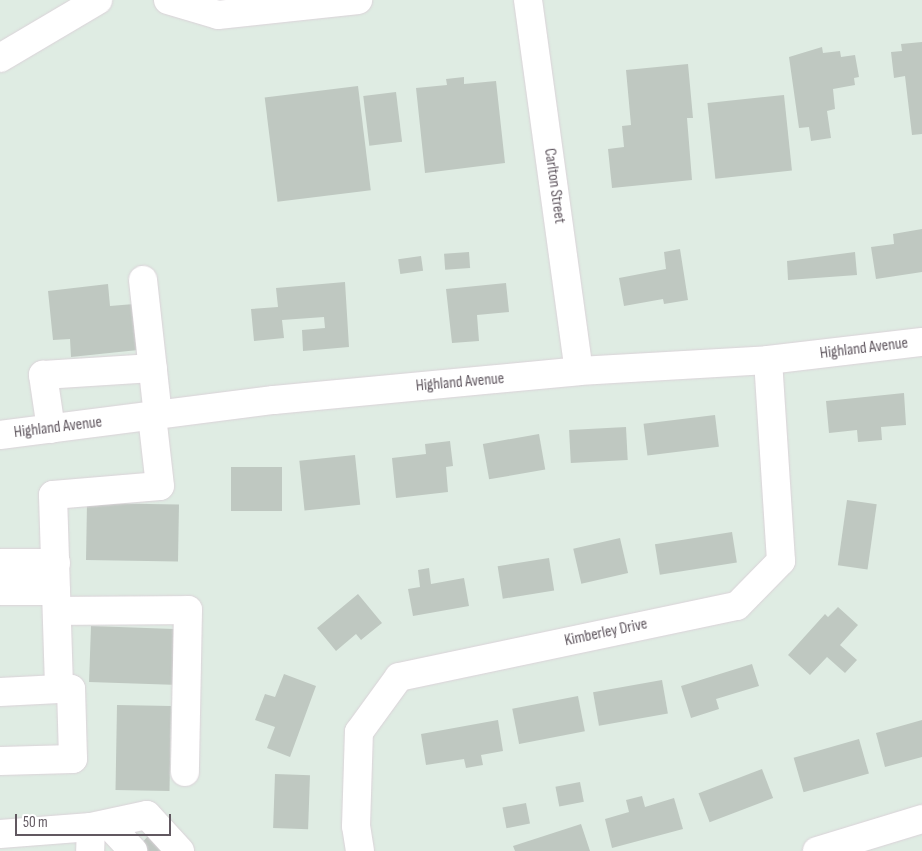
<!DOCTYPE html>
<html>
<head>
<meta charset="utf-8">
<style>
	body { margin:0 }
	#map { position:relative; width:922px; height:851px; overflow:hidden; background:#dfece3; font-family:"Sofia Sans Condensed",sans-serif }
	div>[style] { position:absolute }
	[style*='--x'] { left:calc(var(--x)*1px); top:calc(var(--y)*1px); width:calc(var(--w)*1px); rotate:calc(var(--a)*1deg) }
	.building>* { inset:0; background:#bfc8c1; transform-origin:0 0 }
	.minor-tunnel>* { height:28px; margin-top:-14px; transform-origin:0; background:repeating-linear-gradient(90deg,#c0c7c2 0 28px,transparent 0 42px) }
	.roads { filter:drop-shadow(0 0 1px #dad2d8) drop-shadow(0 0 1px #dad2d8) }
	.minor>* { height:28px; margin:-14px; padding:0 14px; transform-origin:14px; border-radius:14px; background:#fff }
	span { translate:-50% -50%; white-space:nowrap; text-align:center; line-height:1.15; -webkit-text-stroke:5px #fff; paint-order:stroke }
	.street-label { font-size:16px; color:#615860 }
	.scale { position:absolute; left:15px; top:814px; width:156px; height:22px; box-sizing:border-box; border:2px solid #615860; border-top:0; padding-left:6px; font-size:15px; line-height:18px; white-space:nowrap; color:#615860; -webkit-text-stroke:4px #fff; paint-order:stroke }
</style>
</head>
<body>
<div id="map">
	<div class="building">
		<i style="clip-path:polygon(922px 42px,922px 134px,912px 135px,905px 76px,894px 78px,891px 52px,902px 51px,901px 44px)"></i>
		<i style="clip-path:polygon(822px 47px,823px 53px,840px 51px,841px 57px,855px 55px,859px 77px,854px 78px,855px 85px,833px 89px,835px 109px,827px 111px,831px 138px,811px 141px,809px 127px,799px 128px,789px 57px)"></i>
		<i style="clip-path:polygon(688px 64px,693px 118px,687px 118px,692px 180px,612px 188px,608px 149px,624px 147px,622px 126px,631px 125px,626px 70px)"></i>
		<i style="clip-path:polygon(464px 77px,464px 84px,496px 81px,505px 163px,425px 173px,416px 88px,447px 85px,446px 79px)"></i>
		<i style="left:358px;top:86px;width:105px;height:94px;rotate:83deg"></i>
		<i style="left:396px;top:92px;width:50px;height:33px;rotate:83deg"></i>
		<i style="left:784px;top:95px;width:76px;height:77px;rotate:84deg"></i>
		<i style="clip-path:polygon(922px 229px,922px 272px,876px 279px,871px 247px,894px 244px,893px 234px)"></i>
		<i style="clip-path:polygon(680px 249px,688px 300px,664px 304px,663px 299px,624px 306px,619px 278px,666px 269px,664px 252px)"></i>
		<i style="left:469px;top:252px;width:16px;height:25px;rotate:86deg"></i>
		<i style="clip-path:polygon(855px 252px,857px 275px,788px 280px,787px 261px)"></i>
		<i style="left:421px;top:256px;width:15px;height:23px;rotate:82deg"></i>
		<i style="clip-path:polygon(345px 282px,349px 347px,303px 351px,302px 330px,325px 328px,324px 317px,282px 320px,284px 338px,254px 341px,251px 309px,278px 307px,276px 288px)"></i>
		<i style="clip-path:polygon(506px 283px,509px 312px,477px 315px,479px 341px,452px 343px,446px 289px)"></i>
		<i style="clip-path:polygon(108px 284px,110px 306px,134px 304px,138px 350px,71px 357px,70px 339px,53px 340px,48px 291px)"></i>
		<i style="clip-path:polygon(904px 393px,906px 425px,881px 427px,882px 440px,858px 442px,857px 430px,829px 433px,826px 401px)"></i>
		<i style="left:715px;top:415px;width:32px;height:72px;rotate:83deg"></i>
		<i style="left:626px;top:427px;width:33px;height:57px;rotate:87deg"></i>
		<i style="left:539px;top:434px;width:36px;height:57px;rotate:80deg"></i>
		<i style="clip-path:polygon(450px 441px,453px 466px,446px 467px,448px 492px,396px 498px,392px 458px,426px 454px,425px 444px)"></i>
		<i style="left:355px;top:455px;width:50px;height:56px;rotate:84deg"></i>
		<i style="left:282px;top:467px;width:44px;height:51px;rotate:90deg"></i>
		<i style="left:847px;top:500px;width:30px;height:66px;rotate:8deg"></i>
		<i style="left:87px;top:503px;width:92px;height:57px;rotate:1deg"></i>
		<i style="left:732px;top:532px;width:31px;height:78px;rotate:81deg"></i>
		<i style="left:620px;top:538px;width:36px;height:48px;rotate:77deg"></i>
		<i style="left:549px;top:558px;width:33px;height:52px;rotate:81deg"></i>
		<i style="clip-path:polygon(429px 568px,431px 584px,464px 578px,469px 606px,413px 616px,408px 589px,420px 587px,418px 570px)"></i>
		<i style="clip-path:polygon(358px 594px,382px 623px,361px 640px,356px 634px,336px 651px,317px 628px)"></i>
		<i style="clip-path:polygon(838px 607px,858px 625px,840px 645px,857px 660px,845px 673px,827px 657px,810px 675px,788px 655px,825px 614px,828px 617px)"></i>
		<i style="left:91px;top:626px;width:90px;height:56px;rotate:2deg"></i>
		<i style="clip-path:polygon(752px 664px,759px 686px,716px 699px,719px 709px,691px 718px,681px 686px)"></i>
		<i style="clip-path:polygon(284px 674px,316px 686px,290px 757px,267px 748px,275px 727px,255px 720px,265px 694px,275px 697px)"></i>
		<i style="left:662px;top:680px;width:34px;height:70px;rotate:80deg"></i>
		<i style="left:578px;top:696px;width:36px;height:67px;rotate:79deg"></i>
		<i style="left:117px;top:705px;width:54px;height:85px;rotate:1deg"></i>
		<i style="clip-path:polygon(498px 720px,503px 751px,481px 755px,483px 765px,466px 768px,464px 759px,426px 765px,421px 734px)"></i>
		<i style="clip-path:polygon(922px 720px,922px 757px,885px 767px,876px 733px)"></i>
		<i style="left:859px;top:739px;width:36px;height:68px;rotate:74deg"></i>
		<i style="left:762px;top:769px;width:31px;height:68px;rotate:69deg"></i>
		<i style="left:275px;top:774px;width:35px;height:54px;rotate:2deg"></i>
		<i style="left:580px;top:782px;width:20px;height:25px;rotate:79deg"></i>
		<i style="clip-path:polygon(642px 796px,645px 807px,674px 798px,683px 829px,612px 848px,605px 819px,629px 812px,626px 800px)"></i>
		<i style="left:526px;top:803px;width:21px;height:24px;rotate:79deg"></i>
		<i style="clip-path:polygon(581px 824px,590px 851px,515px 851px,513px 846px)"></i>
		<i style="clip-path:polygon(153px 831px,170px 851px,134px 851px)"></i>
	</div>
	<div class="minor-tunnel">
		<i style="--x:147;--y:837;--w:20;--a:45"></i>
	</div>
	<div class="roads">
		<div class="minor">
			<i style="--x:168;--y:0;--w:52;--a:16.7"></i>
			<i style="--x:218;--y:15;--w:141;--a:-6.1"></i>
			<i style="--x:528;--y:0;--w:374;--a:82.2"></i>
			<i style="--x:0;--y:58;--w:114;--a:-30.6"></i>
			<i style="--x:143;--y:280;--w:136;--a:83.7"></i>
			<i style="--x:51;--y:429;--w:55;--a:-98.4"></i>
			<i style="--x:43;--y:375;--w:110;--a:-3.6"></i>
			<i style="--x:0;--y:435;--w:276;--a:-7.3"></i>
			<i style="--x:274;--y:400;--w:306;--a:-5.4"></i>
			<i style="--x:579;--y:371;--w:189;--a:-3.3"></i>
			<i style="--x:768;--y:360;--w:155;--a:-6.7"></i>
			<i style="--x:0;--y:563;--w:56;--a:0"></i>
			<i style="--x:0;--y:591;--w:56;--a:0"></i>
			<i style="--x:56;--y:591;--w:98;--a:88.2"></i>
			<i style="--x:59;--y:689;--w:59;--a:177.1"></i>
			<i style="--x:56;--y:591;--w:96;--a:-91.8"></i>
			<i style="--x:53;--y:495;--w:107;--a:-4.8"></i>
			<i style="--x:160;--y:486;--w:70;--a:-96.5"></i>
			<i style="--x:58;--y:611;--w:130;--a:-0.4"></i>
			<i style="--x:188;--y:610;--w:162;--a:91.1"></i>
			<i style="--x:0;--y:761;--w:73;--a:-1.6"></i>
			<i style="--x:73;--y:759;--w:70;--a:-91.6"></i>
			<i style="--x:71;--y:689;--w:12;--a:180"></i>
			<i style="--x:108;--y:824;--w:37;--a:47"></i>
			<i style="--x:91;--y:827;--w:57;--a:-12.1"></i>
			<i style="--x:147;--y:815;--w:49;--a:47.5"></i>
			<i style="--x:0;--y:834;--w:91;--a:-4.4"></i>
			<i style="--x:91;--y:827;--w:24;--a:92"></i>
			<i style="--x:360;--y:851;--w:25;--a:-99"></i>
			<i style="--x:356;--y:826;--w:94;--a:-88.2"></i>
			<i style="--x:359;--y:732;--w:68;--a:-54"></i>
			<i style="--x:399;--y:677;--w:345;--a:-11.9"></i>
			<i style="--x:737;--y:606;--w:63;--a:-45.6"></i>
			<i style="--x:781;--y:561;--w:201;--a:-93.7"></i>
			<i style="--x:817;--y:851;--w:110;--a:-16.9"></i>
		</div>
	</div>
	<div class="street-label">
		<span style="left:554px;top:186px;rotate:82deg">Carlton Street</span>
		<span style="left:864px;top:349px;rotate:-7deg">Highland Avenue</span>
		<span style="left:460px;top:383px;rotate:-5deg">Highland Avenue</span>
		<span style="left:58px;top:428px;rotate:-7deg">Highland Avenue</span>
		<span style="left:606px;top:633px;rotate:-12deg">Kimberley Drive</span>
	</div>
	<div class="scale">50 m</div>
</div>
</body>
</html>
